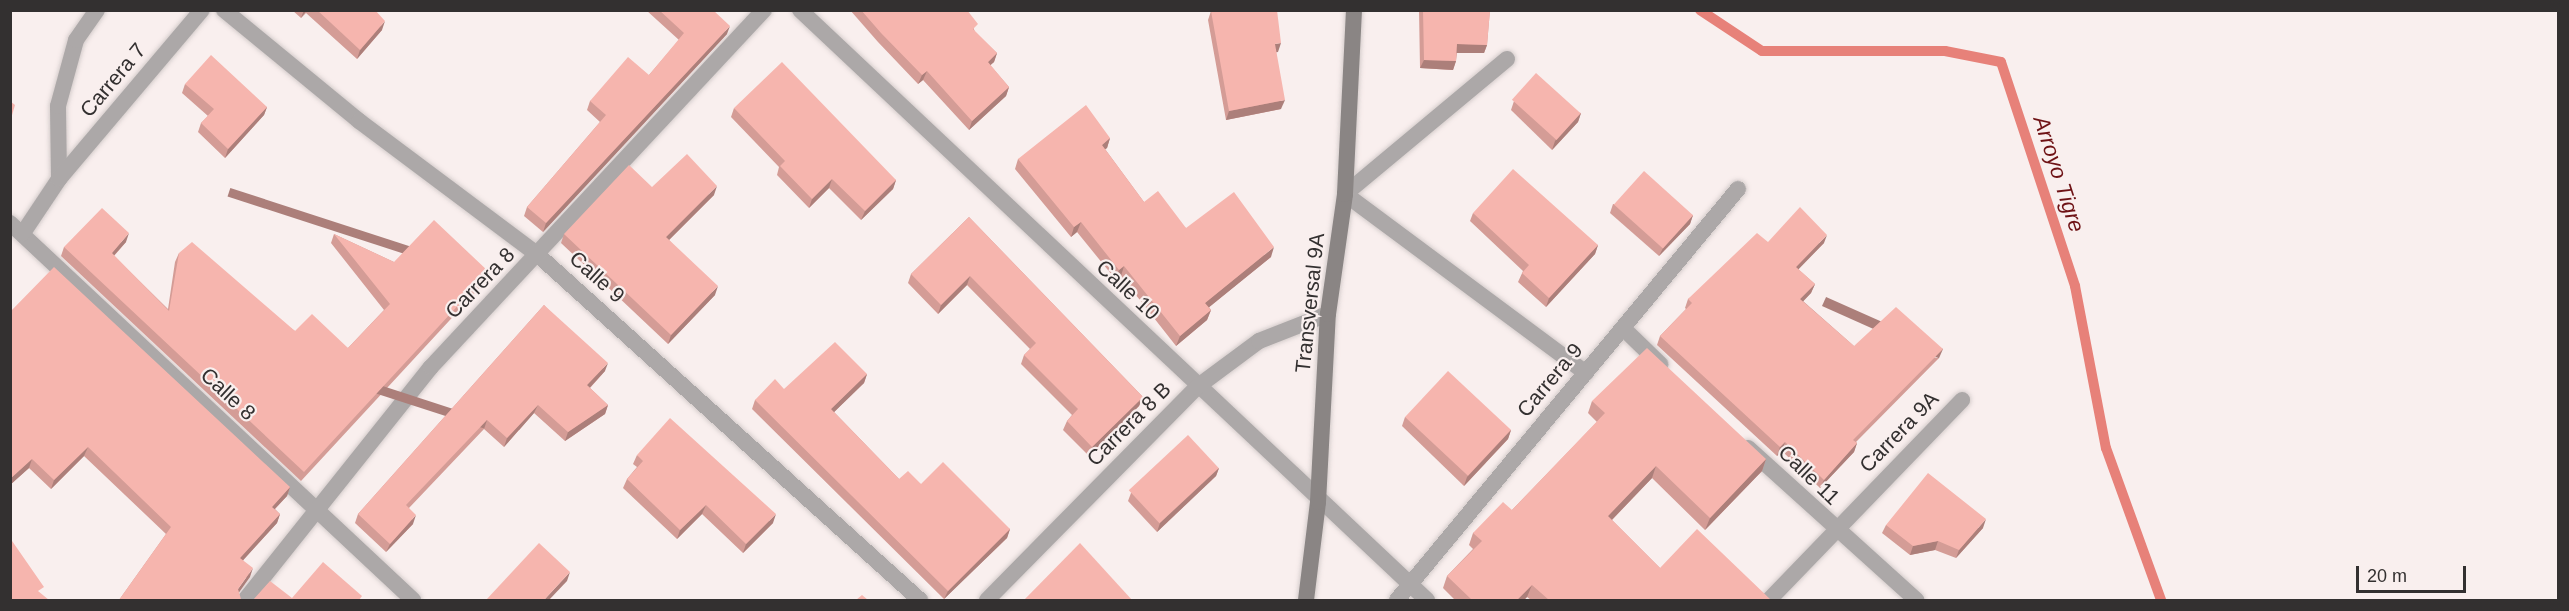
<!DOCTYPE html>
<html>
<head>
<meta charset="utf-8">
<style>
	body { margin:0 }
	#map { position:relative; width:2569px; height:611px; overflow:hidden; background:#f9efee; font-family:Helvetica,sans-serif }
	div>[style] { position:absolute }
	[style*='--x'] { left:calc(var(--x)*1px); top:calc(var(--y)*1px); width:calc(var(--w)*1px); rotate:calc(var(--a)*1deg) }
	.stream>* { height:10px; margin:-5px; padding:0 5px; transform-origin:5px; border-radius:5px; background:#e78179 }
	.roads { filter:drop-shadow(0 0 2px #d5cdcc) drop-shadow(0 0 2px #d5cdcc) }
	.minor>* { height:16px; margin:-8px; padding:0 8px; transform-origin:8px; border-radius:8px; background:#aca8a8 }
	.secondary>* { height:16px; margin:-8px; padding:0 8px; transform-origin:8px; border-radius:8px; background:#8a8584 }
	.wall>* { inset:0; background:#d49c96 }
	.shaded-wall>* { inset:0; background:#ac7f7a; transform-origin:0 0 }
	.building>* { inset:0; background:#f6b5ae; transform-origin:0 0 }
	span { translate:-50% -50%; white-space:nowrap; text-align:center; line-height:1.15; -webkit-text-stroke:4.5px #f9efee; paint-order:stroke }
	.street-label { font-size:21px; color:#333030 }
	.water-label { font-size:22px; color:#6e1215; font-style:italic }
	.frame { position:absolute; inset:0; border:12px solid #333030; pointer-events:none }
	.scale { position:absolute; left:2356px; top:566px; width:110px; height:27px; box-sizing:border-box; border:3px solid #333030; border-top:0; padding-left:8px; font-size:18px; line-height:21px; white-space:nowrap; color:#333030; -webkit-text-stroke:4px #f9efee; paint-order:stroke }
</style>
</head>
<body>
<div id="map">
	<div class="stream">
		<i style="--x:1700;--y:10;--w:74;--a:33.5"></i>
		<i style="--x:1762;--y:51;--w:183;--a:0"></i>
		<i style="--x:1945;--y:51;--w:57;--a:11.1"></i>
		<i style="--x:2001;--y:62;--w:236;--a:71.7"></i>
		<i style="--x:2075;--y:286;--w:165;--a:79.2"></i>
		<i style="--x:2106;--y:448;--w:162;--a:70.1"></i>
	</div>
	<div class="roads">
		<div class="minor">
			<i style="--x:224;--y:10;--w:175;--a:39.4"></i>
			<i style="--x:359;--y:121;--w:224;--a:36.8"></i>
			<i style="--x:538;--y:255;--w:515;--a:42.09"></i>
			<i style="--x:800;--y:10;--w:861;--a:43.26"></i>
			<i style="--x:1507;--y:59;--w:211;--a:140.2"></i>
			<i style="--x:1345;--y:194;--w:300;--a:36.6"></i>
			<i style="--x:59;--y:179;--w:73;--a:-90.8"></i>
			<i style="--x:58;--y:106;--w:68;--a:-74.7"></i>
			<i style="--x:76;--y:40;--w:37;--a:-55"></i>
			<i style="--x:10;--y:223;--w:552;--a:43.09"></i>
			<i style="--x:23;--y:233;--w:65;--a:-56.3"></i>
			<i style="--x:59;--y:179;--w:221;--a:-49.8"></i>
			<i style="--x:1623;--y:328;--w:52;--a:44.2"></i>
			<i style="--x:1748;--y:448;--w:227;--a:42.1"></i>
			<i style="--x:245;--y:600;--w:298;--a:-51.4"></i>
			<i style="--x:431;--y:367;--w:488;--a:-47"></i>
			<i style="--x:987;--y:600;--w:299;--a:-45.4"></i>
			<i style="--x:1197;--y:387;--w:77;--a:-36.6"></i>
			<i style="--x:1259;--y:341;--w:74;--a:-21.4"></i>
			<i style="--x:1397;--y:600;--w:534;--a:-50.32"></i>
			<i style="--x:1769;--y:600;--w:278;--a:-46"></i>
		</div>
		<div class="secondary">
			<i style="--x:1306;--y:600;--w:99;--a:-83"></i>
			<i style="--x:1318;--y:502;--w:188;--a:-87"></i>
			<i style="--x:1328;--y:314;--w:121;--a:-81.9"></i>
			<i style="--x:1345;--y:194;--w:184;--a:-87.2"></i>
		</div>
	</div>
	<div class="wall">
		<i style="clip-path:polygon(292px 10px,375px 10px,382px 30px,357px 59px,306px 13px,301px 18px)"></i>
		<i style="clip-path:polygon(646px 10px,713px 10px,727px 34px,543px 232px,524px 216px,527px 207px,600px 122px,587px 110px,590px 101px,649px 75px,679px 40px)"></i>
		<i style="clip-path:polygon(850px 10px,967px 10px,975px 32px,997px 53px,994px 62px,990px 65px,1009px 87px,1006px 96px,969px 130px,923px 80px,918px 84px,878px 42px)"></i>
		<i style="clip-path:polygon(1419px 10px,1490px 10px,1487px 45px,1484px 53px,1457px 53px,1456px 61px,1453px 70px,1420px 68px)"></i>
		<i style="clip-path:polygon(1211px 11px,1278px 52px,1276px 52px,1281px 109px,1226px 120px,1208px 20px)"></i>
		<i style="clip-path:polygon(185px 84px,267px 107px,264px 115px,225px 158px,198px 132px,201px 123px,208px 116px,182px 93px)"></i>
		<i style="clip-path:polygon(1514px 101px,1581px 113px,1578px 122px,1552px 150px,1511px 110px)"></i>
		<i style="clip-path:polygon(734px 108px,896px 180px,893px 189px,861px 220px,829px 188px,809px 208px,777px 175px,779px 167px,731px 117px)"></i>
		<i style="clip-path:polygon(1110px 138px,1107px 148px,1105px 149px,1144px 202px,1186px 228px,1271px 257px,1209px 307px,1211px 310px,1207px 320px,1176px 346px,1121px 276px,1116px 280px,1077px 232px,1071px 237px,1015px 169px,1018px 159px)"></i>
		<i style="clip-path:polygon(652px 187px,714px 195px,669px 240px,715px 295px,668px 344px,561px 243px,564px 234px)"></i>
		<i style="clip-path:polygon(1613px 204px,1693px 215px,1690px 224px,1659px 256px,1610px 213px)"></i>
		<i style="clip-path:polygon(1473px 213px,1598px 245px,1595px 254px,1546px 307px,1518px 282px,1523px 271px,1470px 221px)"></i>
		<i style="clip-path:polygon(969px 217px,1143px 397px,1139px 406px,1089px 456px,1063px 430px,1067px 421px,1072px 415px,1021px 364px,1024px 355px,1030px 349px,967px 285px,938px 314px,908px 283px,911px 274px)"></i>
		<i style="clip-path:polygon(334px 234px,394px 262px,489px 272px,486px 281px,301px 481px,61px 256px,64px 247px,126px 242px,114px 256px,168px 309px,175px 262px,179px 253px,295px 331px,348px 348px,384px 310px,331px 243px)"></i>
		<i style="clip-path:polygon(1768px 242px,1824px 243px,1798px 269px,1815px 284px,1811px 293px,1803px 301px,1854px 346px,1939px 358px,1856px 442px,1857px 443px,1854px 452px,1820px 488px,1782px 451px,1777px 456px,1657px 345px,1660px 336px,1686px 309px,1685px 308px,1688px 299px)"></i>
		<i style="clip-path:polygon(544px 305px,605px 371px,590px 388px,608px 405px,605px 414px,565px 441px,534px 413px,504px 447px,484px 429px,409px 508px,413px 524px,386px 552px,355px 523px,358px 514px)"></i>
		<i style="clip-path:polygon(10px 312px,290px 487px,287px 496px,275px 509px,280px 514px,277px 523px,243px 560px,250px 577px,119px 600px,166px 534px,84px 456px,51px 489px,29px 468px,10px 485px)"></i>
		<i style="clip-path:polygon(867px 374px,864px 383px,834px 412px,899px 479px,921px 484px,1010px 529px,1007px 538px,944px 599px,752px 409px,755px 400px,784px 389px)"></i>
		<i style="clip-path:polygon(1592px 401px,1766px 459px,1762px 471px,1705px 530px,1652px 478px,1612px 520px,1660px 568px,1771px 600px,1531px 600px,1527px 597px,1524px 600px,1455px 600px,1443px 588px,1447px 576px,1473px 549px,1469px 545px,1473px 533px,1512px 510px,1597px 422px,1588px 413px)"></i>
		<i style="clip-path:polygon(1405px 417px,1511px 430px,1508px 439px,1464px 486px,1402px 426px)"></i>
		<i style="clip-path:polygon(637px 455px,773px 523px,743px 553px,702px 514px,677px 539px,623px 488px,627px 479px,637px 467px,633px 464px)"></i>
		<i style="clip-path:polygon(1219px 468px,1216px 476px,1157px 532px,1128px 501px,1131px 493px)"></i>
		<i style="clip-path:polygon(1886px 525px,1983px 528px,1956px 558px,1935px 550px,1910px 555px,1882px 533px)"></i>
	</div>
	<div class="shaded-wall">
		<i style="clip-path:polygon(304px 10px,307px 10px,301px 18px)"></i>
		<i style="clip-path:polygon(385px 21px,382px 30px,357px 59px,360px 50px)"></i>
		<i style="clip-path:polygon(730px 26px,727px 34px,543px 232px,546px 223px)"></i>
		<i style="clip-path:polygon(1281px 43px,1278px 52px,1272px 53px,1275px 44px)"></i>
		<i style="clip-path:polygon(1457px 44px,1487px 45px,1484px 53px,1454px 53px)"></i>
		<i style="clip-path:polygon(997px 53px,994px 62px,984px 71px,988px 62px)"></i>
		<i style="clip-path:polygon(1424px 60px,1456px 61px,1453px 70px,1420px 68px)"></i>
		<i style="clip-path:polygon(927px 71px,923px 80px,918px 84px,922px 75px)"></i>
		<i style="clip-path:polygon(1009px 87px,1006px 96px,969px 130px,972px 121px)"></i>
		<i style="clip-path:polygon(1285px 100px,1281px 109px,1226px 120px,1229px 111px)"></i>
		<i style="clip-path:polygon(267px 107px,264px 115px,225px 158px,228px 149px)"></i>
		<i style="clip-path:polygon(1581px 113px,1578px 122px,1552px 150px,1555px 141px)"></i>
		<i style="clip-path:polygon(1110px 138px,1107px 148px,1098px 154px,1102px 145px)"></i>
		<i style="clip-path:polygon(832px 179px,829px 188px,809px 208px,812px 199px)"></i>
		<i style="clip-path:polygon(896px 180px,893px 189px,861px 220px,865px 211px)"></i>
		<i style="clip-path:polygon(717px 186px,714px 195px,663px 246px,666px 237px)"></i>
		<i style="clip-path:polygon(1693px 215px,1690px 224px,1659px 256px,1663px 248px)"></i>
		<i style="clip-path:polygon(1081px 222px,1077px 232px,1071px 237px,1074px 227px)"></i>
		<i style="clip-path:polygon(129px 233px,126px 242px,108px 262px,112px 253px)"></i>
		<i style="clip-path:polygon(1827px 235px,1824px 243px,1792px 276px,1796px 267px)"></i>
		<i style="clip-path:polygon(1598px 245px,1595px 254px,1546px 307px,1549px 298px)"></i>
		<i style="clip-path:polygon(1274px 247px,1271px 257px,1202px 313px,1205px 303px)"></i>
		<i style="clip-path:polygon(1124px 266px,1121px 276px,1116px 280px,1119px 270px)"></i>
		<i style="left:489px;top:272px;width:9px;height:272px;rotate:108deg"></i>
		<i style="clip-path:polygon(970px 276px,967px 285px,938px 314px,941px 305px)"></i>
		<i style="clip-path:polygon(1815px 284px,1811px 293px,1797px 308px,1800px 299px)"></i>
		<i style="clip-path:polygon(718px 286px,715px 295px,668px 344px,671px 335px)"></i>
		<i style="clip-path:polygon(1211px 310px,1207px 320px,1176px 346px,1180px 336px)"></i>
		<i style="left:1943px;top:349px;width:10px;height:128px;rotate:114deg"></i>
		<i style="clip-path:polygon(608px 363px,605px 371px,584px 394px,587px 385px)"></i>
		<i style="clip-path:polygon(867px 374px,864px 383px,828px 418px,831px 409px)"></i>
		<i style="clip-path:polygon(1143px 397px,1139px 406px,1089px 456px,1092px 447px)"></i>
		<i style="clip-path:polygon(538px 405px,534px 413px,504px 447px,507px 438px)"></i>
		<i style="clip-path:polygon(608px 405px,605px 414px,565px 441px,568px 432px)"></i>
		<i style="left:487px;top:420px;width:9px;height:117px;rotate:108deg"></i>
		<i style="clip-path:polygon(1511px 430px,1508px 439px,1464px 486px,1467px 477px)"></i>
		<i style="clip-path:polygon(1785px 442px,1782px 451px,1777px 456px,1780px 447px)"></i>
		<i style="clip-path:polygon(1857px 443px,1854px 452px,1820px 488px,1824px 480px)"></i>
		<i style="clip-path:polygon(88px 447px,84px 456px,51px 489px,54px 480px)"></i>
		<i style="clip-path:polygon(32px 459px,29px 468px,10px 485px,10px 479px)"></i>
		<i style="clip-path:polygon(1766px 459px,1762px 471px,1705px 530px,1710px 518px)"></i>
		<i style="clip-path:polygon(1656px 466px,1652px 478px,1604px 528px,1608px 516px)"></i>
		<i style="clip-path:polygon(1219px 468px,1216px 476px,1157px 532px,1160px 523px)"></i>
		<i style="clip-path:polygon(290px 487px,287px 496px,269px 515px,272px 507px)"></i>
		<i style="clip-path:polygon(706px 505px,702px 514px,677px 539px,680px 530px)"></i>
		<i style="clip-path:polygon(280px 514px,277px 523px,237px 567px,240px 558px)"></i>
		<i style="clip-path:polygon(776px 514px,773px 523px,743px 553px,746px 544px)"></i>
		<i style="clip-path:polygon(416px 515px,413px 524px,386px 552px,390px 544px)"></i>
		<i style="clip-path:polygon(1986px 519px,1983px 528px,1956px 558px,1959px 550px)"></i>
		<i style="clip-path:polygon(1010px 529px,1007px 538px,944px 599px,948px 591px)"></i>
		<i style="clip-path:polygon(1938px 541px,1935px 550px,1910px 555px,1913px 546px)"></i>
		<i style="clip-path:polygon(253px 568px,250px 577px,235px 598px,238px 589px)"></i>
		<i style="clip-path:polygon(570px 572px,567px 581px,549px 600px,544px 600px)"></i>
		<i style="clip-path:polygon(1532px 585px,1527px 597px,1524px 600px,1517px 600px)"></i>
	</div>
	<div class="building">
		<i style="clip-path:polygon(317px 10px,375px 10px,385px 21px,360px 50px)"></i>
		<i style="clip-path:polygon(659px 10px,713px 10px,730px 26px,546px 223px,527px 207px,606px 115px,590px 101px,628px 57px,649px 75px,684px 33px)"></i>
		<i style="clip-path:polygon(861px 10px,967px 10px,978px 24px,973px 29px,997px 53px,988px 62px,1009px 87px,972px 121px,927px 71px,922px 75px,881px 33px)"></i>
		<i style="clip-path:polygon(1216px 10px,1277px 10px,1281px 43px,1275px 44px,1285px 100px,1229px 111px,1211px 11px)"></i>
		<i style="clip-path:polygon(1423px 10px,1490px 10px,1487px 45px,1457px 44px,1456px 61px,1424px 60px)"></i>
		<i style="clip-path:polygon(211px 55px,267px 107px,228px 149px,201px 123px,214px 109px,185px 84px)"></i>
		<i style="clip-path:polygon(782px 62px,896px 180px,865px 211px,832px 179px,812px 199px,780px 166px,785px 161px,734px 108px)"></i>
		<i style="left:1536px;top:73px;width:60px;height:36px;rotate:42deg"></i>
		<i style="clip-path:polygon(10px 101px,15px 105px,10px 122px)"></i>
		<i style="clip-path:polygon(1086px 105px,1110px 138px,1102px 145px,1144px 202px,1158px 191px,1186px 228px,1234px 192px,1274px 247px,1205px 303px,1211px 310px,1180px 336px,1124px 266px,1119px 270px,1081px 222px,1074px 227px,1018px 159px)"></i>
		<i style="clip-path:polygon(687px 154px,717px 186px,666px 237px,718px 286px,671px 335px,564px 234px,629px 165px,652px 187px)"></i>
		<i style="clip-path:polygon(1513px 169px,1598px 245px,1549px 298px,1522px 273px,1529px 265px,1473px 213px)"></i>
		<i style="left:1644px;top:171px;width:66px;height:45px;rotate:42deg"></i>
		<i style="clip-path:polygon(1800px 207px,1827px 235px,1796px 267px,1815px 284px,1800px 299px,1854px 346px,1896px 307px,1943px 349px,1853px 440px,1857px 443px,1824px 480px,1785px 442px,1780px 447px,1660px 336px,1692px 303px,1688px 299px,1757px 233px,1768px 242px)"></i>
		<i style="clip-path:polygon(102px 208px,129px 233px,112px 253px,169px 311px,179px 253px,192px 242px,295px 331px,312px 314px,348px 348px,390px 304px,334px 234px,394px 262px,434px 220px,489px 272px,304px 472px,64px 247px)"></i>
		<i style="clip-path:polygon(969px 217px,1143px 397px,1092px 447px,1067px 421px,1078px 409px,1024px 355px,1036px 343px,970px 276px,941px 305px,911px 274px)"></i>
		<i style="clip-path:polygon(54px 267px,290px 487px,272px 507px,280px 514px,240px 558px,253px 568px,238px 589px,241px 599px,252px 600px,119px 600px,171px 527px,88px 447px,54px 480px,32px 459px,10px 479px,10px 312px)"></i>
		<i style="clip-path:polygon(544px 305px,608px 363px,587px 385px,608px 405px,568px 432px,538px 405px,507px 438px,487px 420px,406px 505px,416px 515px,390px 544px,358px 514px)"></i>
		<i style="clip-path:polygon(835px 342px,867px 374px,831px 409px,899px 479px,908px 471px,921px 484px,943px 462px,1010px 529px,948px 591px,755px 400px,775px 379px,784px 389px)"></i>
		<i style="clip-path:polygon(1647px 348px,1766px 459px,1710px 518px,1656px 466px,1608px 516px,1660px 568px,1697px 529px,1771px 600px,1549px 600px,1532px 585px,1517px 600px,1472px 600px,1447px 576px,1482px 541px,1473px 533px,1503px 502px,1512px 510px,1605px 413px,1592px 401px)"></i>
		<i style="left:1448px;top:371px;width:86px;height:63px;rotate:43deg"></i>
		<i style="clip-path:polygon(670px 418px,776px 514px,746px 544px,706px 505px,680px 530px,627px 479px,643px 461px,637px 455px)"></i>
		<i style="left:1188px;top:435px;width:45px;height:81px;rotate:47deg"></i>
		<i style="clip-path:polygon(1928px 473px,1986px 519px,1959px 550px,1938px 541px,1913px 546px,1886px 525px)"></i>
		<i style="clip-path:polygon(10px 538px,44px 587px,38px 591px,49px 600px,10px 600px)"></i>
		<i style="clip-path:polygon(539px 543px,570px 572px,544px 600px,486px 600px)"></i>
		<i style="clip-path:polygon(1080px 543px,1132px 600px,1024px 600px)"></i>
		<i style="clip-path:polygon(323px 562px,362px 596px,359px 600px,253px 600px,270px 581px,292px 598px)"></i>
		<i style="clip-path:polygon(862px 595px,868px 600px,856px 600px)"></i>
	</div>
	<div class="street-label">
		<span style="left:113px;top:80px;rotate:-50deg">Carrera 7</span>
		<span style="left:597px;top:277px;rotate:42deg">Calle 9</span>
		<span style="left:480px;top:283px;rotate:-46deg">Carrera 8</span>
		<span style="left:1128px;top:290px;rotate:43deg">Calle 10</span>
		<span style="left:1310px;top:303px;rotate:-84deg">Transversal 9A</span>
		<span style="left:1550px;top:380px;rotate:-50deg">Carrera 9</span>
		<span style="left:228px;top:394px;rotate:43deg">Calle 8</span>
		<span style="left:1129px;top:424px;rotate:-45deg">Carrera 8 B</span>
		<span style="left:1899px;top:432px;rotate:-46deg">Carrera 9A</span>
		<span style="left:1809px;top:475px;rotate:44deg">Calle 11</span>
	</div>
	<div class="water-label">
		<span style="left:2059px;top:174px;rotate:72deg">Arroyo Tigre</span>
	</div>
	<div class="frame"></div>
	<div class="scale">20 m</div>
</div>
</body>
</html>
